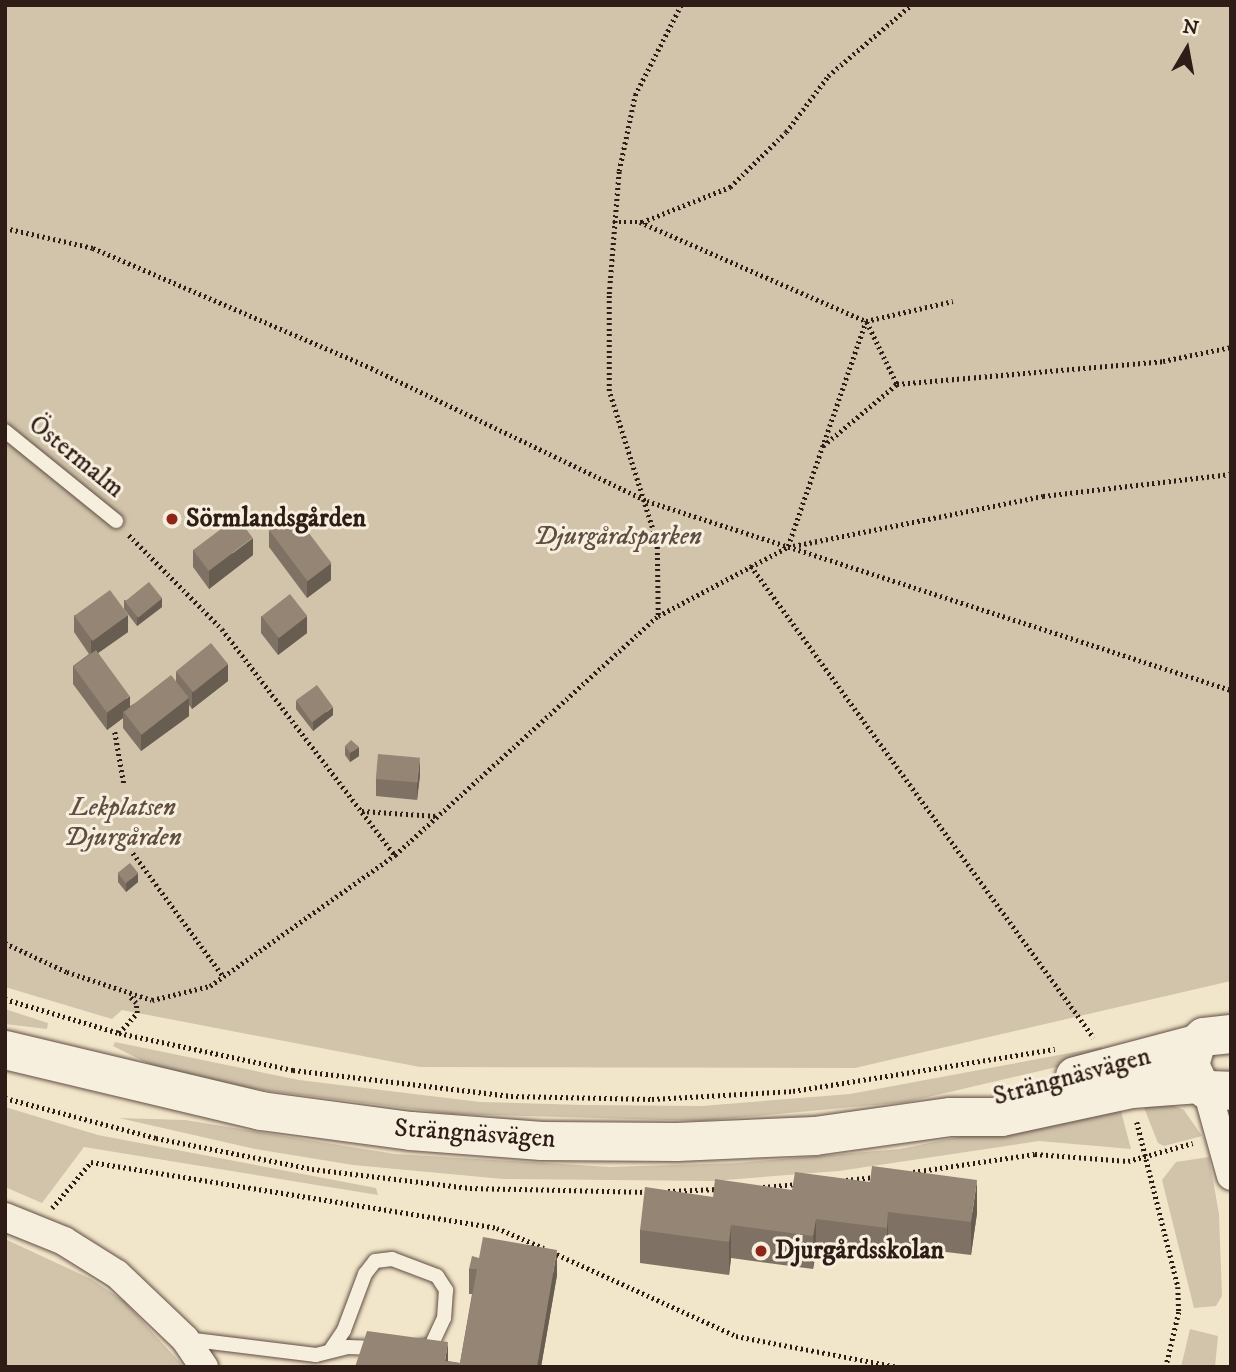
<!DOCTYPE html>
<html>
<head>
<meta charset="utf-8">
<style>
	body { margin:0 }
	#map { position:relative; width:1236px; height:1372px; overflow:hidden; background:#f2e6ca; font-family:"IM FELL DW Pica",serif }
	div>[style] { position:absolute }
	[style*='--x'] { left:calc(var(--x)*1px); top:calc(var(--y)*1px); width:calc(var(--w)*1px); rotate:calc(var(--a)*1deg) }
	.green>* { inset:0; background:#d1c4ab }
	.path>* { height:4.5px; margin-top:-2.25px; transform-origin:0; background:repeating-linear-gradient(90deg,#2f1c16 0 2px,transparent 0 5.5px) }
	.roads { filter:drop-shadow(0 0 2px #604e43) drop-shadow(0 0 2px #604e43) }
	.service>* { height:14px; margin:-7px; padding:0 7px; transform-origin:7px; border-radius:7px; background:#f7efdd }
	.minor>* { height:28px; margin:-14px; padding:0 14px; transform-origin:14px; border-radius:14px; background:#f7efdd }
	.secondary>* { height:38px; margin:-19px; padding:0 19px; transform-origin:19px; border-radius:19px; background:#f7efdd }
	.wall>* { inset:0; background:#7f7264 }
	.shaded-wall>* { inset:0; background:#685d51 }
	.building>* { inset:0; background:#948574; transform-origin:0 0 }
	.dots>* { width:19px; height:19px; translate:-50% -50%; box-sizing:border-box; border:4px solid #f7efdd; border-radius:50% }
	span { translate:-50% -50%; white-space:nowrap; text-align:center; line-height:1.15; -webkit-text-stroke:6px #f7efdd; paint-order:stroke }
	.street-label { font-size:26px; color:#2f1c16 }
	.poi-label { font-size:26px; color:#2f1c16; font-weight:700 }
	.left { translate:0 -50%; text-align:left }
	.park-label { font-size:26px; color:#604e43; font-style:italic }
	.frame { position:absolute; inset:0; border:7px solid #2f1c16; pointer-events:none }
	.north { position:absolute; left:1152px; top:14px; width:70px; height:70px; -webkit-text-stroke:5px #f7efdd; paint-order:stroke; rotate:10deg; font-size:19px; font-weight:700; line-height:28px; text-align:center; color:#2f1c16 }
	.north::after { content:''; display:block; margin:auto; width:24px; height:32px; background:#2f1c16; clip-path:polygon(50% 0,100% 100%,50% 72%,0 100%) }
</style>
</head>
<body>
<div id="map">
	<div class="green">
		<i style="clip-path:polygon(5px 5px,1231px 5px,1231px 981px,855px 1068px,420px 1067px,122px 1010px,112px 1019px,5px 987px)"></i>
		<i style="clip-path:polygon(5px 1009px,48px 1023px,47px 1029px,5px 1024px)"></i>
		<i style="clip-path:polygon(115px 1042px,299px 1080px,480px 1102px,584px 1105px,701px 1106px,850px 1094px,1102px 1047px,1104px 1056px,907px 1102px,702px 1121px,452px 1114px,254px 1089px,163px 1071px,113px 1046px)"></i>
		<i style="clip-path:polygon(1140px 1098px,1160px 1100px,1184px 1110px,1202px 1136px,1164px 1146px,1158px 1143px)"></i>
		<i style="clip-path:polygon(1119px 1104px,1131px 1149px,1039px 1141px,839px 1171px,713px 1181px,503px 1179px,353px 1165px,255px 1149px,119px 1118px,185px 1120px,395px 1154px,610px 1167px,736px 1163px,900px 1149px)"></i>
		<i style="clip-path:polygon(5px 1107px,98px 1135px,376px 1188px,378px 1195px,84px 1147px,42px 1203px,5px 1187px)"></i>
		<i style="clip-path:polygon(1209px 1157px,1219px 1214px,1222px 1296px,1216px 1306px,1194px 1308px,1162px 1180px,1176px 1162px)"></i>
		<i style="clip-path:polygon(5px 1239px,91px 1279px,125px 1302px,184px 1367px,5px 1367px)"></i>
		<i style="clip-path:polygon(1190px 1329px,1218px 1336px,1215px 1367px,1181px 1367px)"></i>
	</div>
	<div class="path">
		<i style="--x:613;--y:222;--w:29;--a:0"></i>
		<i style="--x:642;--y:222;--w:95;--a:-21.7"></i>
		<i style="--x:730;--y:187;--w:78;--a:-44.5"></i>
		<i style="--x:786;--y:132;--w:70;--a:-53.1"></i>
		<i style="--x:828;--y:76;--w:109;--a:-40.5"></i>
		<i style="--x:640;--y:222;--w:247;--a:23.7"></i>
		<i style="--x:866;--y:321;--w:89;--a:-12.9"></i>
		<i style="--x:5;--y:228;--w:90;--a:12.8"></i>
		<i style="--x:93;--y:248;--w:303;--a:23.3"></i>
		<i style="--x:371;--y:368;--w:306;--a:25.7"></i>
		<i style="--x:647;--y:501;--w:614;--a:17.93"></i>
		<i style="--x:867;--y:322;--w:69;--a:64.2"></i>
		<i style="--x:823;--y:446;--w:97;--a:-40"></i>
		<i style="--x:897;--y:384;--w:267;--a:-4.9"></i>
		<i style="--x:1163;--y:361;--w:69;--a:-11.6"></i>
		<i style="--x:129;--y:535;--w:132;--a:45.3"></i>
		<i style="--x:222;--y:629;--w:285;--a:52.6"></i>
		<i style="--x:788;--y:546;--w:238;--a:-70.9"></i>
		<i style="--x:751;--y:566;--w:583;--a:53.99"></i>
		<i style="--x:658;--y:615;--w:72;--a:-90.8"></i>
		<i style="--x:657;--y:543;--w:159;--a:-107.5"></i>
		<i style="--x:609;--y:391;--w:97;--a:-90"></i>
		<i style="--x:609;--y:294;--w:123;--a:-85.4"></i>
		<i style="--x:619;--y:171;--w:78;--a:-78.1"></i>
		<i style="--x:635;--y:95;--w:101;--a:-62.9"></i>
		<i style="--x:115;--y:732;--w:53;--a:80.2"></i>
		<i style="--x:362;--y:811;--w:75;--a:3.8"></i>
		<i style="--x:133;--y:853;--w:152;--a:53.8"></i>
		<i style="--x:5;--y:943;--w:68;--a:25.1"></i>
		<i style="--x:67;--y:972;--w:89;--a:18.2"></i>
		<i style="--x:152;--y:1000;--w:60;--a:-13.6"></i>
		<i style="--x:210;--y:986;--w:227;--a:-35.3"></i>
		<i style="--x:395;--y:855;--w:355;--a:-42.3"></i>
		<i style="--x:658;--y:616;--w:147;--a:-28"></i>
		<i style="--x:788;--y:547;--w:260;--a:-11.3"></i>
		<i style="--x:1043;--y:496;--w:189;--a:-6.7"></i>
		<i style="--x:5;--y:999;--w:119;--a:16.6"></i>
		<i style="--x:119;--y:1033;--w:178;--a:12"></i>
		<i style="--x:293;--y:1070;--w:220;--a:6.8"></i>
		<i style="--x:511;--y:1096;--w:141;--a:1.2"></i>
		<i style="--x:652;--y:1099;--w:141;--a:-3.2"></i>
		<i style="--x:793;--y:1091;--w:265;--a:-9.1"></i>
		<i style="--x:119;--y:1033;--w:27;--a:-48"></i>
		<i style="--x:137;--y:1013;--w:10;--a:-96"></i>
		<i style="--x:136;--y:1003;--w:11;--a:-135"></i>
		<i style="--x:5;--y:1098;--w:156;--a:14.8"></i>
		<i style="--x:156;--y:1138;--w:159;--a:11.2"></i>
		<i style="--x:312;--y:1169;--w:159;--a:6.9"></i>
		<i style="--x:470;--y:1188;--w:179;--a:1.3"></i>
		<i style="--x:1137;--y:1122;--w:170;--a:76"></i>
		<i style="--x:1178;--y:1287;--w:25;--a:88"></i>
		<i style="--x:1179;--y:1312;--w:57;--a:103.3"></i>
		<i style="--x:913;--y:1172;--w:123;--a:-8.4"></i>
		<i style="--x:1035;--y:1154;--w:93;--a:4.3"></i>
		<i style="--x:1128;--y:1161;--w:67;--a:-15.5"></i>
		<i style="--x:846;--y:1180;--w:30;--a:-6"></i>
		<i style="--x:763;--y:1187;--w:33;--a:-5"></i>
		<i style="--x:668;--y:1191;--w:51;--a:-2.2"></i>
		<i style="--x:52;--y:1208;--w:60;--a:-49.7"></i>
		<i style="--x:91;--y:1162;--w:411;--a:9.2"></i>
		<i style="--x:497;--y:1228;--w:51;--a:23.1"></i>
		<i style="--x:552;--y:1252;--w:202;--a:24.5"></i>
		<i style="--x:736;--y:1336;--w:166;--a:10.8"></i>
	</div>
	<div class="roads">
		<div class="service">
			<i style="--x:5;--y:431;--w:143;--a:39"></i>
			<i style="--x:186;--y:1339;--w:131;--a:7"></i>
			<i style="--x:316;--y:1355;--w:32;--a:-14"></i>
			<i style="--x:347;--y:1347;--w:31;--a:2"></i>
			<i style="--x:330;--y:1351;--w:25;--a:-56"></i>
			<i style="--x:344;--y:1330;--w:60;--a:-69.4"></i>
			<i style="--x:365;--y:1274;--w:16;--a:-52"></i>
			<i style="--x:375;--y:1261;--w:17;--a:-7"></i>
			<i style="--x:392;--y:1259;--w:48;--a:20.7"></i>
			<i style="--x:437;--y:1276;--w:17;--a:57"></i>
			<i style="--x:446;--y:1290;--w:28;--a:94"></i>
			<i style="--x:444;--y:1318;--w:31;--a:115"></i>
			<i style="--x:431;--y:1346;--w:12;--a:175"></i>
		</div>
		<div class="minor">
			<i style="--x:1207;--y:1090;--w:89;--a:74.4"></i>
			<i style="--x:5;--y:1217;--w:64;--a:22.1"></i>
			<i style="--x:64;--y:1241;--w:62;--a:31.9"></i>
			<i style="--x:117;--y:1274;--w:94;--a:43.7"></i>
			<i style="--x:185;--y:1339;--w:34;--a:56"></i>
		</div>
		<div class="secondary">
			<i style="--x:1231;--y:1034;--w:27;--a:174"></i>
			<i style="--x:1204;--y:1037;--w:11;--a:139"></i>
			<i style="--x:1196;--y:1044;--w:22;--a:106"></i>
			<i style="--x:1190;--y:1065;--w:21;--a:65"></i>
			<i style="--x:1199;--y:1084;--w:10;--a:37"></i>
			<i style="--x:1207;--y:1090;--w:24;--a:2"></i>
			<i style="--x:5;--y:1050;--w:263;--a:13.4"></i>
			<i style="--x:261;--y:1111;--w:151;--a:7.6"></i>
			<i style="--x:411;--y:1131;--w:131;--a:4.4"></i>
			<i style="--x:542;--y:1141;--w:135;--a:0.4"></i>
			<i style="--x:677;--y:1142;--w:138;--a:-2.5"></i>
			<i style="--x:815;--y:1136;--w:137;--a:-8"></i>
			<i style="--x:951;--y:1117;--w:51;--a:0"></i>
			<i style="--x:1002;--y:1117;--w:133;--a:-12.2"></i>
			<i style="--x:1132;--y:1089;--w:67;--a:-4.3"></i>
			<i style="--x:1075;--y:1076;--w:125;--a:-14.8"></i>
		</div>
	</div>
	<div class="wall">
		<i style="clip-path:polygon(269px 530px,331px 580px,307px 598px,269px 547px)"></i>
		<i style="clip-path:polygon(193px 550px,253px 555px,209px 589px,193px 567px)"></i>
		<i style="clip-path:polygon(124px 600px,162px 607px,137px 626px,124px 609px)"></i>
		<i style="clip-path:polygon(74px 615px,128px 632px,98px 653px,130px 706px,176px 681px,176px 672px,228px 681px,192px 709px,189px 705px,189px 716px,141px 751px,123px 728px,123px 718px,107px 730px,73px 684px,73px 666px,89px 654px,74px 632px)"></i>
		<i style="clip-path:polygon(261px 616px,307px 633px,278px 655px,261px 633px)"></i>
		<i style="clip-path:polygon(296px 701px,333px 715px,313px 731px,296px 709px)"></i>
		<i style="clip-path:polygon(345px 746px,359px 756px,350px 762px,345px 755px)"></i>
		<i style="clip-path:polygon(420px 775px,417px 800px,376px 796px,376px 779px)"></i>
		<i style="clip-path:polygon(118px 873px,138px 882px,126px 892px,118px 882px)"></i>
		<i style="clip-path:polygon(792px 1190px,977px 1213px,971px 1255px,888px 1245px,887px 1261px,816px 1252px,813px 1269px,731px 1258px,729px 1275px,640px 1263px,640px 1230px,713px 1197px)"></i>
		<i style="clip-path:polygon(479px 1258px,557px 1275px,541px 1367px,355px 1367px,448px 1361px,460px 1363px,472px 1294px,469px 1294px,469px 1269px)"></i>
	</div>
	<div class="shaded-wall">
		<i style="clip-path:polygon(253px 538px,253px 555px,209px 589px,209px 571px)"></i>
		<i style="clip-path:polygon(331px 563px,331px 580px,307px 598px,307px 581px)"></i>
		<i style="clip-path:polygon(162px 598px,162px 607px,137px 626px,137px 617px)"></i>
		<i style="clip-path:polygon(128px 615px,128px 632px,91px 658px,91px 640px)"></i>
		<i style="clip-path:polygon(307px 616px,307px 633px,278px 655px,278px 637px)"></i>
		<i style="clip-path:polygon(228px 664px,228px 681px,192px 709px,192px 692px)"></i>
		<i style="clip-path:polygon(130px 696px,130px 713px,123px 711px,123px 718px,107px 730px,107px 713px)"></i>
		<i style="clip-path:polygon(189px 698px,189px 716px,141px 751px,141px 734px)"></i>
		<i style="clip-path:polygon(333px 707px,333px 715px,313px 731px,313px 722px)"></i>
		<i style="clip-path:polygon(359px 747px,359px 756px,350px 762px,350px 753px)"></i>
		<i style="clip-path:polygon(420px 758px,420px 775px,417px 800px,417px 783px)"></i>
		<i style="clip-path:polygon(138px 873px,138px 882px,126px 892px,126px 883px)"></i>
		<i style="clip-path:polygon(977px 1180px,977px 1213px,971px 1255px,971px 1222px)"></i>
		<i style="clip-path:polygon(888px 1212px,888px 1245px,887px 1261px,887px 1228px)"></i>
		<i style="clip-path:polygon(816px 1219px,816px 1252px,813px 1269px,813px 1236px)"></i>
		<i style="clip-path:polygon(731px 1225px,731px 1258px,729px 1275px,729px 1242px)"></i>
		<i style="clip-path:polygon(557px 1250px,557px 1275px,541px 1367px,537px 1367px)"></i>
		<i style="clip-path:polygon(448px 1342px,448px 1367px,445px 1361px)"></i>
	</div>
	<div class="building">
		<i style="left:293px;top:512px;width:64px;height:30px;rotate:53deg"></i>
		<i style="left:237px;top:517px;width:26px;height:55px;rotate:53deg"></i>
		<i style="left:149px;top:582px;width:21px;height:31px;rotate:51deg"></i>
		<i style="left:110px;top:590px;width:31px;height:44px;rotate:54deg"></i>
		<i style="left:290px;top:594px;width:28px;height:36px;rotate:52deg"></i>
		<i style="left:211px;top:643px;width:27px;height:45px;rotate:51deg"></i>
		<i style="left:96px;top:650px;width:57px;height:28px;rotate:54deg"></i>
		<i style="left:171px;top:675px;width:29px;height:60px;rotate:52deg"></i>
		<i style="left:317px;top:685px;width:27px;height:26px;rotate:54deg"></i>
		<i style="clip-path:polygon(351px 740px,359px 747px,350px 753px,345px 746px)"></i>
		<i style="left:378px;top:754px;width:42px;height:25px;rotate:5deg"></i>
		<i style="left:130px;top:863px;width:13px;height:16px;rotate:51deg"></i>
		<i style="clip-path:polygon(872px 1166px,977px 1180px,971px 1222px,888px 1212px,887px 1228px,816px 1219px,813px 1236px,731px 1225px,729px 1242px,640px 1230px,645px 1187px,713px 1197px,715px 1179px,792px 1190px,795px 1172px,870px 1182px)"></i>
		<i style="clip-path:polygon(483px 1237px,557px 1250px,537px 1367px,355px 1367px,367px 1331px,448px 1342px,445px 1361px,460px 1363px,477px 1269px,469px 1269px,472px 1256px,479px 1258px)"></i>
	</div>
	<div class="dots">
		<i style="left:172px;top:519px;background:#8f2418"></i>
		<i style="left:761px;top:1251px;background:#8f2418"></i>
	</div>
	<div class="street-label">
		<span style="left:76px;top:457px;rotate:39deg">Östermalm</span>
		<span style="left:1072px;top:1077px;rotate:-15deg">Strängnäsvägen</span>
		<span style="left:475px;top:1134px;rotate:4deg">Strängnäsvägen</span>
	</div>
	<div class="poi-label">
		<span class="left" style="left:186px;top:519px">Sörmlandsgården</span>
		<span class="left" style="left:775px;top:1251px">Djurgårdsskolan</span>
	</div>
	<div class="park-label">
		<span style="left:618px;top:537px">Djurgårdsparken</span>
		<span style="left:123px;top:823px">Lekplatsen<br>Djurgården</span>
	</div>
	<div class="frame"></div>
	<div class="north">N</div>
</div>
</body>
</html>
